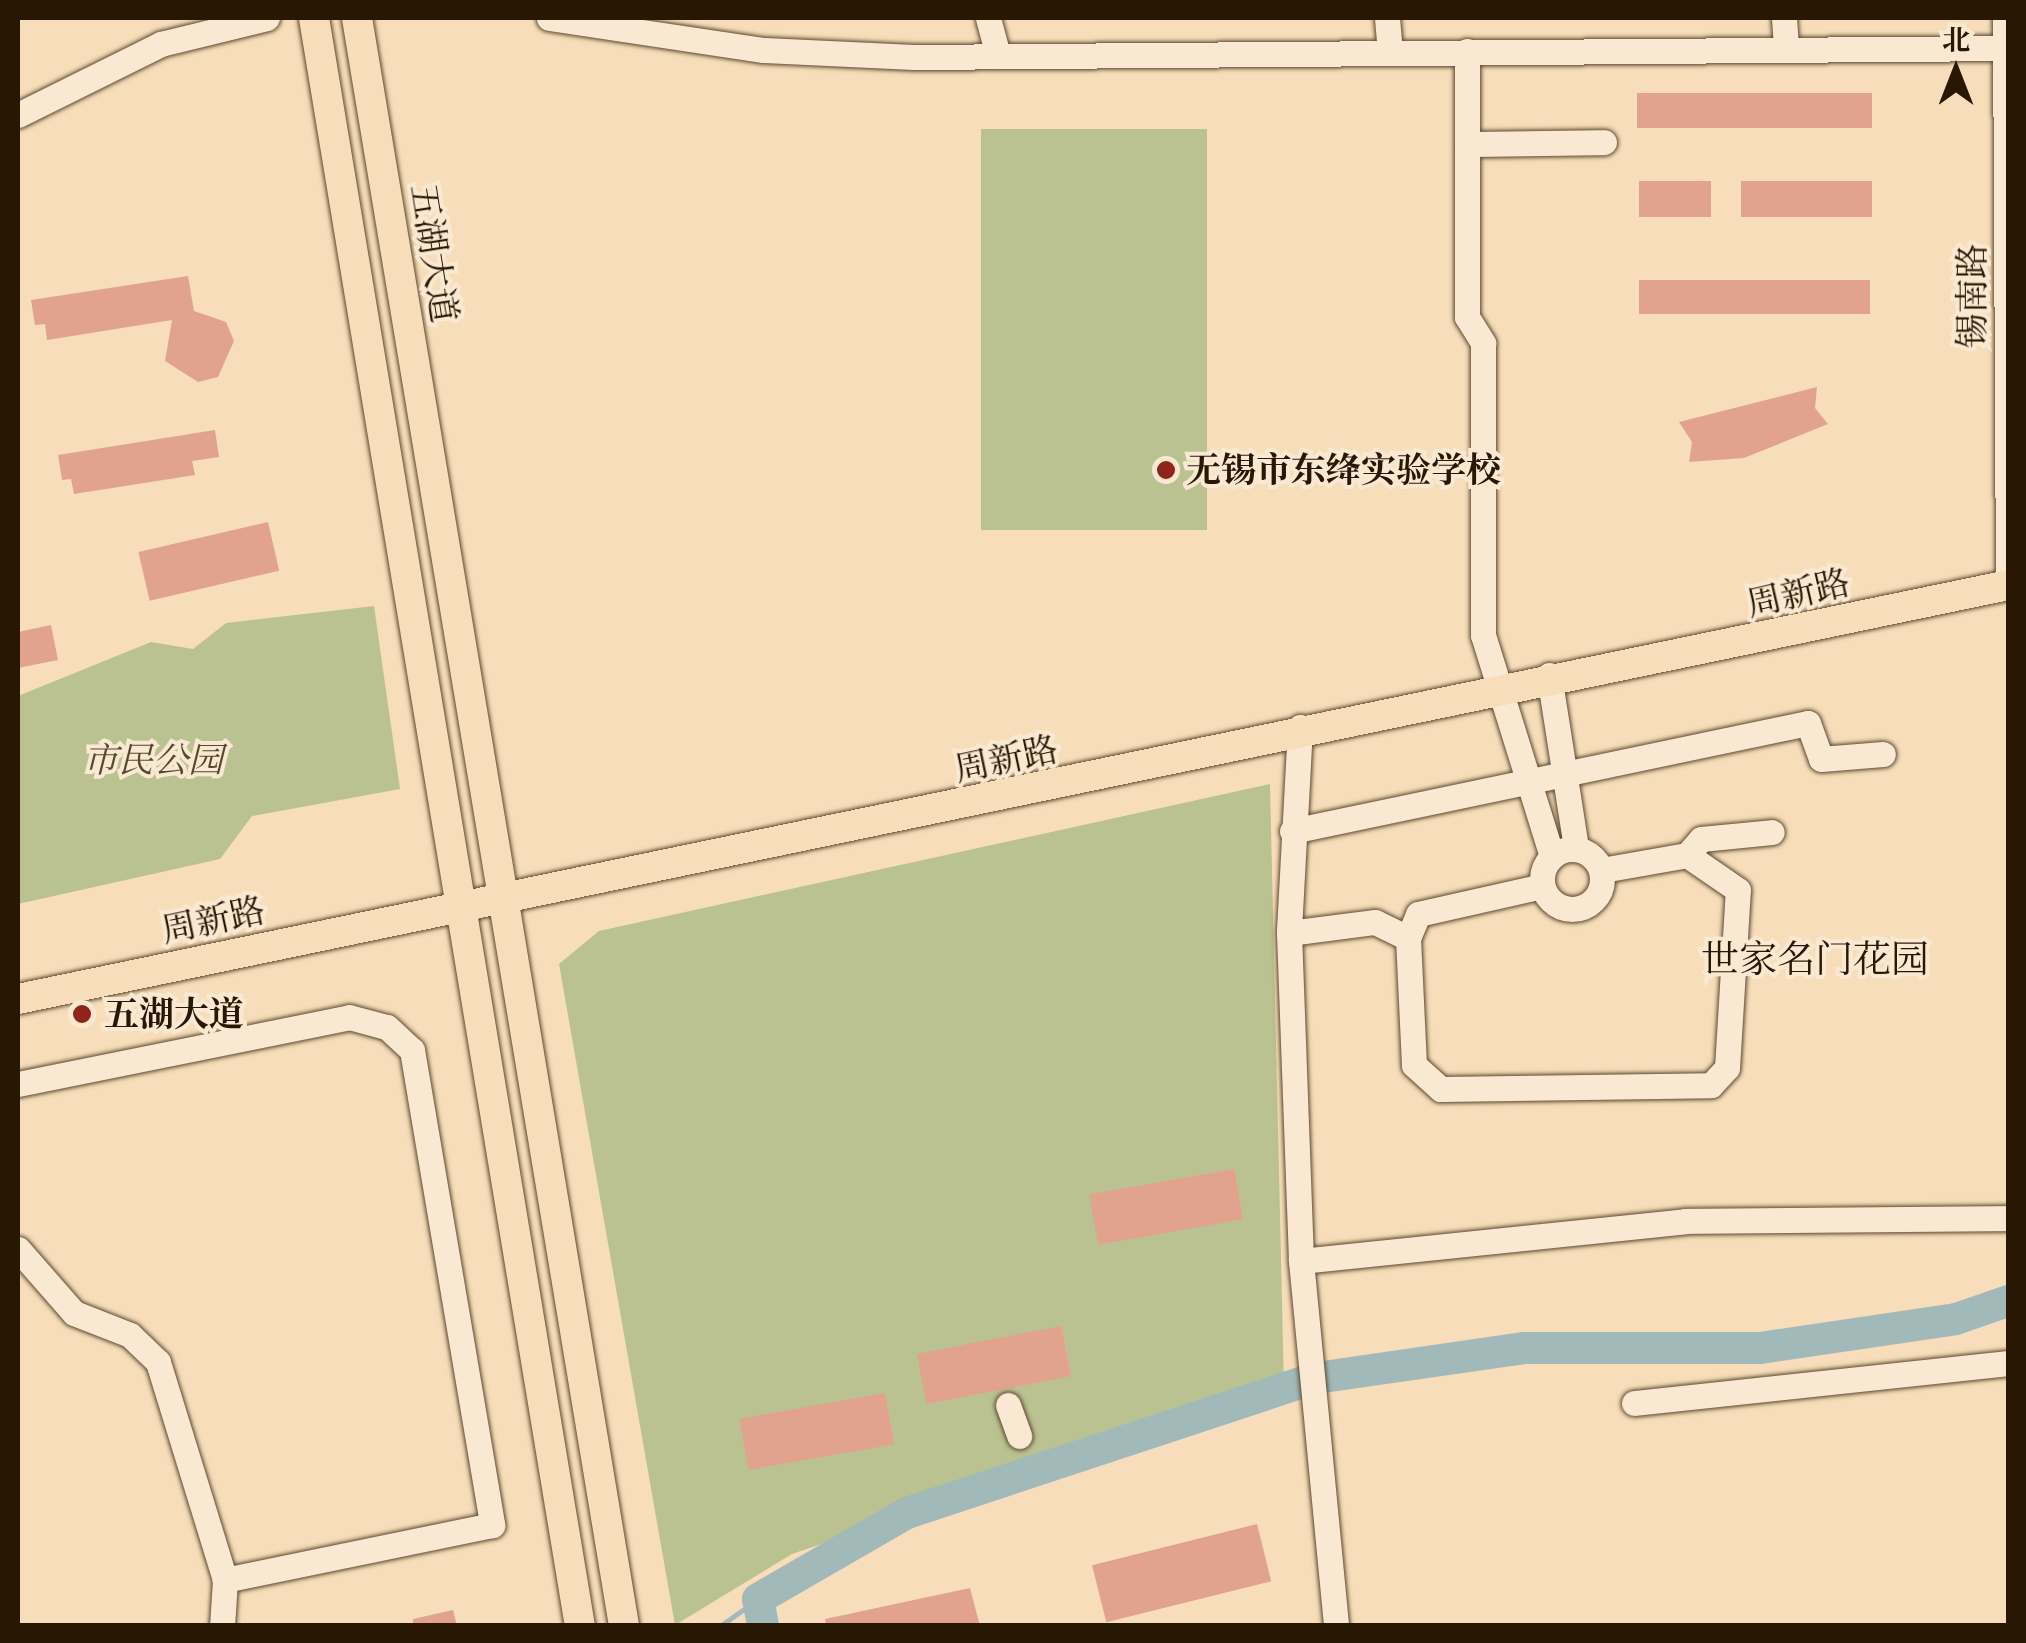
<!DOCTYPE html>
<html>
<head>
<meta charset="utf-8">
<style>
	body { margin:0 }
	#map { position:relative; width:2026px; height:1643px; overflow:hidden; background:#f7ddb9; font-family:"Gentium Book Plus","Noto Serif SC",serif }
	div>[style] { position:absolute }
	[style*='--x'] { left:calc(var(--x)*1px); top:calc(var(--y)*1px); width:calc(var(--w)*1px); rotate:calc(var(--a)*1deg) }
	.green>* { inset:0; background:#bac291; transform-origin:0 0 }
	.stream>* { height:5px; margin:-2.5px; padding:0 2.5px; transform-origin:2.5px; border-radius:2.5px; background:#a1bab9 }
	.river>* { height:32px; margin:-16px; padding:0 16px; transform-origin:16px; border-radius:16px; background:#a1bab9 }
	.building>* { inset:0; background:#e1a38e; transform-origin:0 0 }
	.roads { filter:drop-shadow(0 0 2px #5c4830) drop-shadow(0 0 2px #5c4830) }
	.minor>* { height:25px; margin:-12.5px; padding:0 12.5px; transform-origin:12.5px; border-radius:12.5px; background:#fae9d2 }
	.minor>.ring { margin:-12.5px; padding:0; box-sizing:content-box; background:none; border:25px solid #fae9d2; border-radius:50% }
	.major>* { height:30px; margin:-15px; padding:0 15px; transform-origin:15px; border-radius:15px; background:#f7ddb9 }
	.dots>* { width:28px; height:28px; translate:-50% -50%; box-sizing:border-box; border:5px solid #fae9d2; border-radius:50% }
	span { translate:-50% -50%; white-space:nowrap; text-align:center; line-height:1.15; -webkit-text-stroke:8px #fae9d2; paint-order:stroke }
	.street-label { font-size:35px; color:#281703 }
	.poi-label { font-size:35px; color:#281703; font-weight:700 }
	.left { translate:0 -50%; text-align:left }
	.park-label { font-size:35px; color:#544a2e; font-style:italic }
	.neighbourhood-label { font-size:38px; color:#281703 }
	.frame { position:absolute; inset:0; border:20px solid #281703; pointer-events:none }
	.north { position:absolute; left:1906px; top:20px; width:100px; height:100px; -webkit-text-stroke:8px #fae9d2; paint-order:stroke; rotate:0deg; font-size:28px; font-weight:700; line-height:40px; text-align:center; color:#281703 }
	.north::after { content:''; display:block; margin:auto; width:35px; height:45px; background:#281703; clip-path:polygon(50% 0,100% 100%,50% 72%,0 100%) }
</style>
</head>
<body>
<div id="map">
	<div class="green">
		<i style="left:981px;top:129px;width:226px;height:401px"></i>
		<i style="clip-path:polygon(374px 606px,400px 789px,252px 816px,220px 859px,18px 904px,18px 696px,151px 642px,193px 649px,226px 623px)"></i>
		<i style="clip-path:polygon(1270px 784px,1284px 1388px,792px 1554px,675px 1625px,559px 964px,599px 931px)"></i>
	</div>
	<div class="stream">
		<i style="--x:720;--y:1626;--w:47;--a:-35.4"></i>
	</div>
	<div class="river">
		<i style="--x:763;--y:1626;--w:27;--a:-100"></i>
		<i style="--x:758;--y:1599;--w:172;--a:-30"></i>
		<i style="--x:907;--y:1513;--w:431;--a:-18.3"></i>
		<i style="--x:1316;--y:1378;--w:211;--a:-8.2"></i>
		<i style="--x:1525;--y:1348;--w:235;--a:0"></i>
		<i style="--x:1760;--y:1348;--w:198;--a:-8.4"></i>
		<i style="--x:1956;--y:1319;--w:55;--a:-19.1"></i>
	</div>
	<div class="building">
		<i style="left:1872px;top:93px;width:35px;height:235px;rotate:90deg"></i>
		<i style="left:1711px;top:181px;width:36px;height:72px;rotate:90deg"></i>
		<i style="left:1741px;top:181px;width:131px;height:36px"></i>
		<i style="clip-path:polygon(188px 276px,194px 311px,226px 322px,234px 341px,218px 377px,198px 382px,165px 361px,172px 320px,47px 340px,45px 324px,35px 325px,31px 300px)"></i>
		<i style="left:1870px;top:280px;width:34px;height:231px;rotate:90deg"></i>
		<i style="clip-path:polygon(1817px 387px,1815px 408px,1828px 424px,1744px 458px,1689px 462px,1692px 442px,1679px 422px)"></i>
		<i style="clip-path:polygon(215px 430px,219px 457px,192px 461px,195px 475px,74px 494px,71px 479px,62px 480px,58px 455px)"></i>
		<i style="left:268px;top:522px;width:50px;height:133px;rotate:77deg"></i>
		<i style="clip-path:polygon(51px 625px,58px 660px,18px 668px,18px 632px)"></i>
		<i style="left:1234px;top:1169px;width:51px;height:147px;rotate:80deg"></i>
		<i style="left:1061px;top:1326px;width:51px;height:147px;rotate:79deg"></i>
		<i style="left:885px;top:1393px;width:52px;height:148px;rotate:80deg"></i>
		<i style="left:1257px;top:1524px;width:59px;height:170px;rotate:76deg"></i>
		<i style="clip-path:polygon(970px 1588px,980px 1626px,826px 1626px,825px 1619px)"></i>
		<i style="clip-path:polygon(453px 1610px,457px 1626px,413px 1626px,413px 1619px)"></i>
	</div>
	<div class="roads">
		<div class="minor">
			<i style="--x:549;--y:18;--w:217;--a:8.5"></i>
			<i style="--x:764;--y:50;--w:150;--a:2.7"></i>
			<i style="--x:914;--y:57;--w:1094;--a:-0.47"></i>
			<i style="--x:988;--y:18;--w:39;--a:75"></i>
			<i style="--x:1387;--y:18;--w:34;--a:85"></i>
			<i style="--x:1784;--y:18;--w:31;--a:86"></i>
			<i style="--x:2005;--y:18;--w:565;--a:89.7"></i>
			<i style="--x:1467;--y:51;--w:266;--a:90"></i>
			<i style="--x:1467;--y:317;--w:31;--a:58"></i>
			<i style="--x:1483;--y:343;--w:292;--a:90"></i>
			<i style="--x:1483;--y:635;--w:232;--a:72.7"></i>
			<i style="--x:18;--y:115;--w:160;--a:-26.4"></i>
			<i style="--x:161;--y:44;--w:109;--a:-13.8"></i>
			<i style="--x:1467;--y:144;--w:137;--a:-0.8"></i>
			<i style="--x:1549;--y:675;--w:175;--a:81.1"></i>
			<i style="--x:1300;--y:727;--w:206;--a:93.1"></i>
			<i style="--x:1289;--y:933;--w:328;--a:87.9"></i>
			<i style="--x:1301;--y:1261;--w:386;--a:-5.9"></i>
			<i style="--x:1685;--y:1221;--w:323;--a:-0.5"></i>
			<i style="--x:1292;--y:831;--w:527;--a:-11.82"></i>
			<i style="--x:1808;--y:723;--w:38;--a:70"></i>
			<i style="--x:1821;--y:759;--w:62;--a:-4.6"></i>
			<i class="ring" style="left:1542px;top:849px;width:35px;height:35px"></i>
			<i style="--x:1687;--y:855;--w:21;--a:-49"></i>
			<i style="--x:1701;--y:839;--w:71;--a:-5.6"></i>
			<i style="--x:1289;--y:933;--w:87;--a:-7.3"></i>
			<i style="--x:1375;--y:922;--w:37;--a:26"></i>
			<i style="--x:1408;--y:938;--w:127;--a:87.3"></i>
			<i style="--x:1414;--y:1065;--w:36;--a:42"></i>
			<i style="--x:1441;--y:1089;--w:270;--a:-0.8"></i>
			<i style="--x:1711;--y:1085;--w:23;--a:-47"></i>
			<i style="--x:1727;--y:1068;--w:178;--a:-86.5"></i>
			<i style="--x:1738;--y:890;--w:62;--a:-145.5"></i>
			<i style="--x:1687;--y:855;--w:86;--a:170"></i>
			<i style="--x:1408;--y:938;--w:26;--a:-67"></i>
			<i style="--x:1418;--y:914;--w:127;--a:-12.7"></i>
			<i style="--x:18;--y:1084;--w:338;--a:-11.4"></i>
			<i style="--x:349;--y:1017;--w:39;--a:15"></i>
			<i style="--x:387;--y:1027;--w:34;--a:43"></i>
			<i style="--x:412;--y:1050;--w:482;--a:80.4"></i>
			<i style="--x:492;--y:1525;--w:273;--a:168.4"></i>
			<i style="--x:225;--y:1580;--w:46;--a:93.7"></i>
			<i style="--x:18;--y:1249;--w:85;--a:48.8"></i>
			<i style="--x:74;--y:1313;--w:60;--a:21.4"></i>
			<i style="--x:130;--y:1335;--w:39;--a:44"></i>
			<i style="--x:158;--y:1362;--w:228;--a:72.9"></i>
			<i style="--x:1301;--y:1261;--w:367;--a:84.5"></i>
			<i style="--x:1634;--y:1403;--w:376;--a:-6.1"></i>
			<i style="--x:1008;--y:1405;--w:33;--a:70"></i>
		</div>
		<div class="major">
			<i style="--x:314;--y:18;--w:1630;--a:80.61"></i>
			<i style="--x:357;--y:18;--w:1630;--a:80.57"></i>
			<i style="--x:18;--y:999;--w:2033;--a:-11.75"></i>
		</div>
	</div>
	<div class="dots">
		<i style="left:1166px;top:470px;background:#8f2418"></i>
		<i style="left:82px;top:1014px;background:#8f2418"></i>
	</div>
	<div class="street-label">
		<span style="left:434px;top:253px;rotate:81deg">五湖大道</span>
		<span style="left:1972px;top:296px;rotate:-90deg">锡南路</span>
		<span style="left:1798px;top:593px;rotate:-13deg">周新路</span>
		<span style="left:1006px;top:759px;rotate:-12deg">周新路</span>
		<span style="left:213px;top:920px;rotate:-12deg">周新路</span>
	</div>
	<div class="poi-label">
		<span class="left" style="left:1186px;top:470px">无锡市东绛实验学校</span>
		<span class="left" style="left:104px;top:1014px">五湖大道</span>
	</div>
	<div class="park-label">
		<span style="left:153px;top:760px">市民公园</span>
	</div>
	<div class="neighbourhood-label">
		<span style="left:1815px;top:959px">世家名门花园</span>
	</div>
	<div class="frame"></div>
	<div class="north">北</div>
</div>
</body>
</html>
